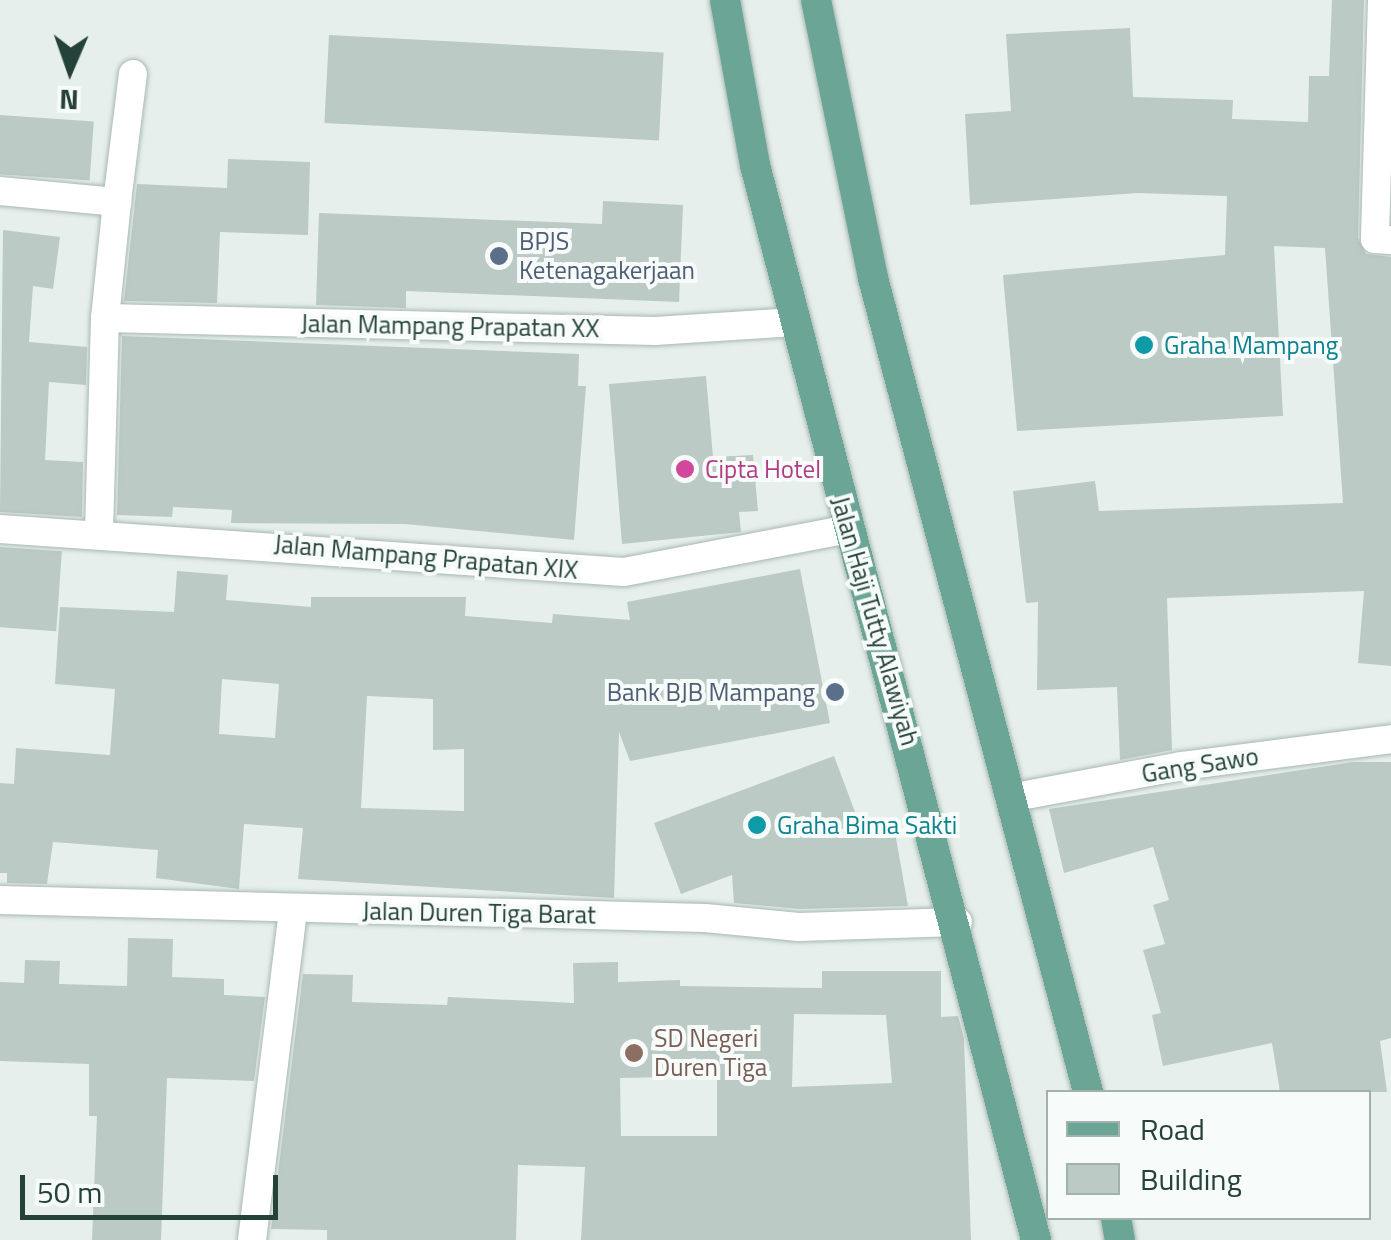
<!DOCTYPE html>
<html>
<head>
<meta charset="utf-8">
<style>
	body { margin:0 }
	#map { position:relative; width:1391px; height:1240px; overflow:hidden; background:#e6efeb; font-family:"Titillium Web",sans-serif }
	div>[style] { position:absolute }
	[style*='--x'] { left:calc(var(--x)*1px); top:calc(var(--y)*1px); width:calc(var(--w)*1px); rotate:calc(var(--a)*1deg) }
	.building>* { inset:0; background:#bbcac4; transform-origin:0 0 }
	.roads { filter:drop-shadow(0 0 2px #a8b8b2) drop-shadow(0 0 2px #a8b8b2) }
	.street>* { height:28px; margin:-14px; padding:0 14px; transform-origin:14px; border-radius:14px; background:#fff }
	.primary>* { height:30px; margin:-15px; padding:0 15px; transform-origin:15px; border-radius:15px; background:#6aa596 }
	.dots>* { width:28px; height:28px; translate:-50% -50%; box-sizing:border-box; border:5px solid #f7fbf9; border-radius:50% }
	span { translate:-50% -50%; white-space:nowrap; text-align:center; line-height:1.15; -webkit-text-stroke:8px #f7fbf9; paint-order:stroke }
	.service-label { font-size:25px; color:#4e5e75 }
	.left { translate:0 -50%; text-align:left }
	.right { translate:-100% -50%; text-align:right }
	.street-label { font-size:25px; color:#24423a }
	.culture-label { font-size:25px; color:#0d838f }
	.hotel-label { font-size:25px; color:#b23c85 }
	.education-label { font-size:25px; color:#785e54 }
	.legend { position:absolute; left:1046px; top:1090px; width:325px; height:130px; box-sizing:border-box; background:#f7fbf9; border:2px solid #a3b1ad; margin:0; padding:12px 18px; list-style:none; font-size:30px; color:#24423a }
	.legend li { display:flex; align-items:center; gap:20px; height:50px }
	.legend b { width:50px; border:2px solid #a3b1ad }
	.north { position:absolute; left:20px; top:20px; width:100px; height:100px; -webkit-text-stroke:8px #f7fbf9; paint-order:stroke; rotate:182deg; font-size:28px; font-weight:700; line-height:40px; text-align:center; color:#24423a }
	.north::after { content:''; display:block; margin:auto; width:35px; height:45px; background:#24423a; clip-path:polygon(50% 0,100% 100%,50% 72%,0 100%) }
	.scale { position:absolute; left:20px; top:1175px; width:258px; height:45px; box-sizing:border-box; border:5px solid #24423a; border-top:0; padding-left:12px; font-size:30px; line-height:35px; white-space:nowrap; color:#24423a; -webkit-text-stroke:8px #f7fbf9; paint-order:stroke }
</style>
</head>
<body>
<div id="map">
	<div class="building">
		<i style="clip-path:polygon(1332px 0,1364px 0,1358px 238px,1366px 254px,1391px 257px,1391px 666px,1358px 663px,1364px 591px,1167px 598px,1172px 750px,1120px 760px,1117px 687px,1037px 690px,1038px 602px,1026px 603px,1013px 491px,1095px 481px,1099px 511px,1343px 503px,1325px 248px,1274px 246px,1283px 416px,1017px 431px,1003px 275px,1225px 255px,1227px 196px,1138px 193px,970px 205px,965px 114px,1011px 111px,1006px 34px,1130px 28px,1133px 97px,1233px 100px,1232px 119px,1308px 122px,1309px 76px,1329px 76px)"></i>
		<i style="left:329px;top:35px;width:335px;height:88px;rotate:3deg"></i>
		<i style="left:0;top:115px;width:94px;height:59px;rotate:4deg"></i>
		<i style="clip-path:polygon(228px 159px,310px 162px,308px 235px,220px 232px,217px 303px,124px 301px,137px 184px,227px 188px)"></i>
		<i style="clip-path:polygon(603px 201px,683px 205px,679px 302px,406px 291px,406px 308px,316px 305px,319px 213px,602px 224px)"></i>
		<i style="clip-path:polygon(3px 230px,60px 237px,53px 289px,33px 286px,29px 342px,87px 347px,86px 385px,49px 382px,45px 460px,83px 462px,82px 517px,0 512px)"></i>
		<i style="clip-path:polygon(122px 336px,579px 354px,578px 386px,586px 386px,574px 540px,405px 524px,231px 523px,232px 510px,173px 507px,172px 517px,117px 515px)"></i>
		<i style="clip-path:polygon(706px 376px,713px 457px,753px 455px,758px 511px,739px 512px,741px 532px,622px 544px,609px 384px)"></i>
		<i style="left:0;top:547px;width:62px;height:80px;rotate:4deg"></i>
		<i style="clip-path:polygon(evenodd,800px 569px,830px 723px,630px 761px,619px 732px,614px 898px,298px 879px,303px 828px,244px 824px,239px 889px,156px 878px,158px 850px,53px 842px,47px 884px,7px 883px,7px 873px,0 873px,0 783px,14px 784px,16px 748px,110px 755px,115px 689px,55px 684px,60px 607px,174px 612px,177px 571px,228px 575px,226px 600px,311px 607px,311px 597px,466px 597px,465px 616px,552px 623px,553px 614px,630px 620px,627px 602px,800px 569px,222px 679px,279px 684px,275px 738px,219px 734px,222px 679px,800px 569px,367px 696px,433px 699px,433px 750px,464px 749px,464px 811px,361px 808px,367px 696px)"></i>
		<i style="clip-path:polygon(834px 756px,864px 836px,894px 827px,908px 906px,800px 909px,734px 903px,732px 875px,681px 894px,654px 823px)"></i>
		<i style="clip-path:polygon(1353px 762px,1391px 762px,1391px 1038px,1380px 1041px,1387px 1092px,1280px 1092px,1272px 1043px,1163px 1066px,1152px 1015px,1161px 1013px,1143px 950px,1165px 944px,1153px 905px,1169px 900px,1153px 847px,1064px 873px,1049px 809px)"></i>
		<i style="clip-path:polygon(128px 938px,173px 939px,172px 977px,224px 979px,224px 995px,265px 997px,254px 1081px,167px 1078px,161px 1240px,92px 1240px,97px 1116px,89px 1116px,89px 1064px,0 1061px,0 982px,24px 983px,25px 960px,60px 961px,59px 984px,127px 986px)"></i>
		<i style="clip-path:polygon(evenodd,618px 962px,618px 982px,680px 980px,680px 986px,822px 988px,822px 971px,941px 971px,941px 1017px,958px 1016px,964px 1038px,971px 1240px,581px 1240px,585px 1167px,518px 1165px,516px 1240px,327px 1240px,327px 1230px,271px 1229px,303px 974px,353px 975px,352px 1002px,447px 1005px,448px 997px,574px 1003px,573px 963px,618px 962px,794px 1014px,886px 1015px,892px 1083px,792px 1087px,794px 1014px,618px 962px,717px 1076px,717px 1136px,621px 1136px,620px 1078px,717px 1076px)"></i>
	</div>
	<div class="roads">
		<div class="street">
			<i style="--x:1382;--y:0;--w:239;--a:91.7"></i>
			<i style="--x:1375;--y:239;--w:16;--a:4"></i>
			<i style="--x:0;--y:191;--w:118;--a:5.4"></i>
			<i style="--x:117;--y:202;--w:117;--a:95.9"></i>
			<i style="--x:105;--y:318;--w:213;--a:91.6"></i>
			<i style="--x:117;--y:202;--w:129;--a:-82.9"></i>
			<i style="--x:105;--y:318;--w:550;--a:1.35"></i>
			<i style="--x:655;--y:331;--w:140;--a:-3.7"></i>
			<i style="--x:0;--y:529;--w:625;--a:3.94"></i>
			<i style="--x:624;--y:572;--w:229;--a:-10.8"></i>
			<i style="--x:1010;--y:798;--w:174;--a:-10.6"></i>
			<i style="--x:1181;--y:766;--w:212;--a:-7.3"></i>
			<i style="--x:0;--y:900;--w:705;--a:1.46"></i>
			<i style="--x:705;--y:918;--w:94;--a:5.5"></i>
			<i style="--x:799;--y:927;--w:159;--a:-1.8"></i>
			<i style="--x:252;--y:1240;--w:331;--a:-82.9"></i>
		</div>
		<div class="primary">
			<i style="--x:725;--y:0;--w:168;--a:79.7"></i>
			<i style="--x:755;--y:165;--w:1111;--a:75.35"></i>
			<i style="--x:816;--y:0;--w:284;--a:78.4"></i>
			<i style="--x:873;--y:278;--w:842;--a:75.2"></i>
			<i style="--x:1116;--y:1218;--w:22;--a:80"></i>
		</div>
	</div>
	<div class="dots">
		<i style="left:499px;top:256px;background:#5c6f8a"></i>
		<i style="left:1144px;top:345px;background:#0f9aa8"></i>
		<i style="left:685px;top:469px;background:#d1479c"></i>
		<i style="left:835px;top:692px;background:#5c6f8a"></i>
		<i style="left:757px;top:825px;background:#0f9aa8"></i>
		<i style="left:634px;top:1053px;background:#8d6e63"></i>
	</div>
	<div class="service-label">
		<span class="left" style="left:519px;top:256px">BPJS<br>Ketenagakerjaan</span>
		<span class="right" style="left:815px;top:692px">Bank BJB Mampang</span>
	</div>
	<div class="street-label">
		<span style="left:450px;top:326px;rotate:1deg">Jalan Mampang Prapatan XX</span>
		<span style="left:426px;top:557px;rotate:5deg">Jalan Mampang Prapatan XIX</span>
		<span style="left:875px;top:621px;rotate:74deg">Jalan Haji Tutty Alawiyah</span>
		<span style="left:1200px;top:765px;rotate:-9deg">Gang Sawo</span>
		<span style="left:479px;top:913px;rotate:1deg">Jalan Duren Tiga Barat</span>
	</div>
	<div class="culture-label">
		<span class="left" style="left:1164px;top:345px">Graha Mampang</span>
		<span class="left" style="left:777px;top:825px">Graha Bima Sakti</span>
	</div>
	<div class="hotel-label">
		<span class="left" style="left:705px;top:469px">Cipta Hotel</span>
	</div>
	<div class="education-label">
		<span class="left" style="left:654px;top:1053px">SD Negeri<br>Duren Tiga</span>
	</div>
	<ul class="legend">
	<li><b style="height:12px;background:#6aa596"></b>Road</li>
	<li><b style="height:28px;background:#bbcac4"></b>Building</li>
	</ul>
	<div class="north">N</div>
	<div class="scale">50 m</div>
</div>
</body>
</html>
